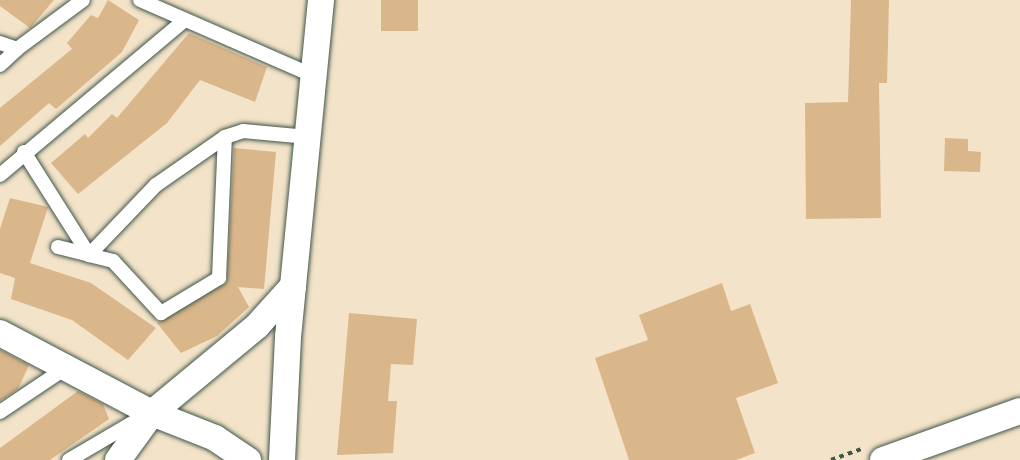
<!DOCTYPE html>
<html>
<head>
<meta charset="utf-8">
<style>
	body { margin:0 }
	#map { position:relative; width:1020px; height:460px; overflow:hidden; background:#f3e3c8; font-family:"Playpen Sans",sans-serif }
	div>[style] { position:absolute }
	[style*='--x'] { left:calc(var(--x)*1px); top:calc(var(--y)*1px); width:calc(var(--w)*1px); rotate:calc(var(--a)*1deg) }
	.building>* { inset:0; background:#dab68b; transform-origin:0 0 }
	.path>* { height:4px; margin-top:-2px; transform-origin:0; background:repeating-linear-gradient(90deg,#3f564a 0 4.5px,transparent 0 9px) }
	.roads { filter:drop-shadow(0 0 2px #3f564a) drop-shadow(0 0 2px #3f564a) }
	.lane>* { height:14px; margin:-7px; padding:0 7px; transform-origin:7px; border-radius:7px; background:#fff }
	.street>* { height:26px; margin:-13px; padding:0 13px; transform-origin:13px; border-radius:13px; background:#fff }
	span { translate:-50% -50%; white-space:nowrap; text-align:center; line-height:1.15; -webkit-text-stroke:5px #fff; paint-order:stroke }
</style>
</head>
<body>
<div id="map">
	<div class="building">
		<i style="clip-path:polygon(0 0,54px 0,30px 28px,0 6px)"></i>
		<i style="clip-path:polygon(108px 0,139px 20px,122px 52px,56px 109px,49px 103px,0 146px,0 108px,72px 49px,67px 43px,91px 15px,98px 18px)"></i>
		<i style="left:381px;top:0;width:37px;height:31px"></i>
		<i style="clip-path:polygon(851px 0,889px 0,887px 83px,879px 83px,881px 218px,806px 219px,805px 103px,848px 102px)"></i>
		<i style="clip-path:polygon(189px 33px,267px 67px,255px 102px,200px 80px,167px 123px,78px 194px,51px 163px,85px 134px,88px 138px,112px 114px,117px 118px)"></i>
		<i style="clip-path:polygon(945px 138px,968px 139px,968px 151px,981px 152px,980px 172px,944px 171px)"></i>
		<i style="clip-path:polygon(234px 148px,276px 152px,264px 289px,238px 287px,249px 307px,217px 336px,181px 353px,157px 323px,227px 282px)"></i>
		<i style="clip-path:polygon(10px 198px,48px 207px,30px 263px,91px 283px,156px 328px,128px 360px,72px 320px,11px 299px,15px 278px,0 273px,0 229px)"></i>
		<i style="clip-path:polygon(722px 283px,731px 311px,750px 304px,778px 383px,736px 398px,755px 453px,736px 460px,629px 460px,595px 358px,648px 340px,639px 315px)"></i>
		<i style="clip-path:polygon(349px 313px,417px 319px,413px 365px,391px 364px,388px 401px,397px 401px,393px 453px,337px 455px)"></i>
		<i style="clip-path:polygon(0 350px,29px 365px,18px 389px,0 401px)"></i>
		<i style="clip-path:polygon(78px 391px,103px 404px,109px 419px,50px 460px,0 460px,0 448px)"></i>
	</div>
	<div class="path">
		<i style="--x:831;--y:460;--w:32;--a:-20"></i>
	</div>
	<div class="roads">
		<div class="lane">
			<i style="--x:140;--y:0;--w:190;--a:23.6"></i>
			<i style="--x:0;--y:43;--w:18;--a:19"></i>
			<i style="--x:17;--y:49;--w:82;--a:-36.6"></i>
			<i style="--x:0;--y:65;--w:23;--a:-43"></i>
			<i style="--x:24;--y:152;--w:122;--a:57.7"></i>
			<i style="--x:89;--y:255;--w:25;--a:14"></i>
			<i style="--x:113;--y:261;--w:71;--a:47.3"></i>
			<i style="--x:161;--y:313;--w:68;--a:-31.1"></i>
			<i style="--x:219;--y:278;--w:141;--a:-87.6"></i>
			<i style="--x:225;--y:137;--w:19;--a:-18"></i>
			<i style="--x:243;--y:131;--w:65;--a:5.3"></i>
			<i style="--x:0;--y:175;--w:241;--a:-40"></i>
			<i style="--x:58;--y:247;--w:32;--a:14"></i>
			<i style="--x:89;--y:255;--w:97;--a:-46.3"></i>
			<i style="--x:156;--y:185;--w:84;--a:-34.8"></i>
			<i style="--x:0;--y:412;--w:81;--a:-33.9"></i>
			<i style="--x:69;--y:460;--w:87;--a:-30.4"></i>
		</div>
		<div class="street">
			<i style="--x:0;--y:333;--w:172;--a:27.8"></i>
			<i style="--x:152;--y:413;--w:68;--a:21.6"></i>
			<i style="--x:215;--y:438;--w:40;--a:34"></i>
			<i style="--x:118;--y:460;--w:58;--a:-54.1"></i>
			<i style="--x:152;--y:413;--w:136;--a:-39.6"></i>
			<i style="--x:257;--y:326;--w:54;--a:-48"></i>
			<i style="--x:282;--y:460;--w:123;--a:-87.2"></i>
			<i style="--x:288;--y:337;--w:339;--a:-84.4"></i>
			<i style="--x:883;--y:460;--w:145;--a:-19.7"></i>
		</div>
	</div>
</div>
</body>
</html>
